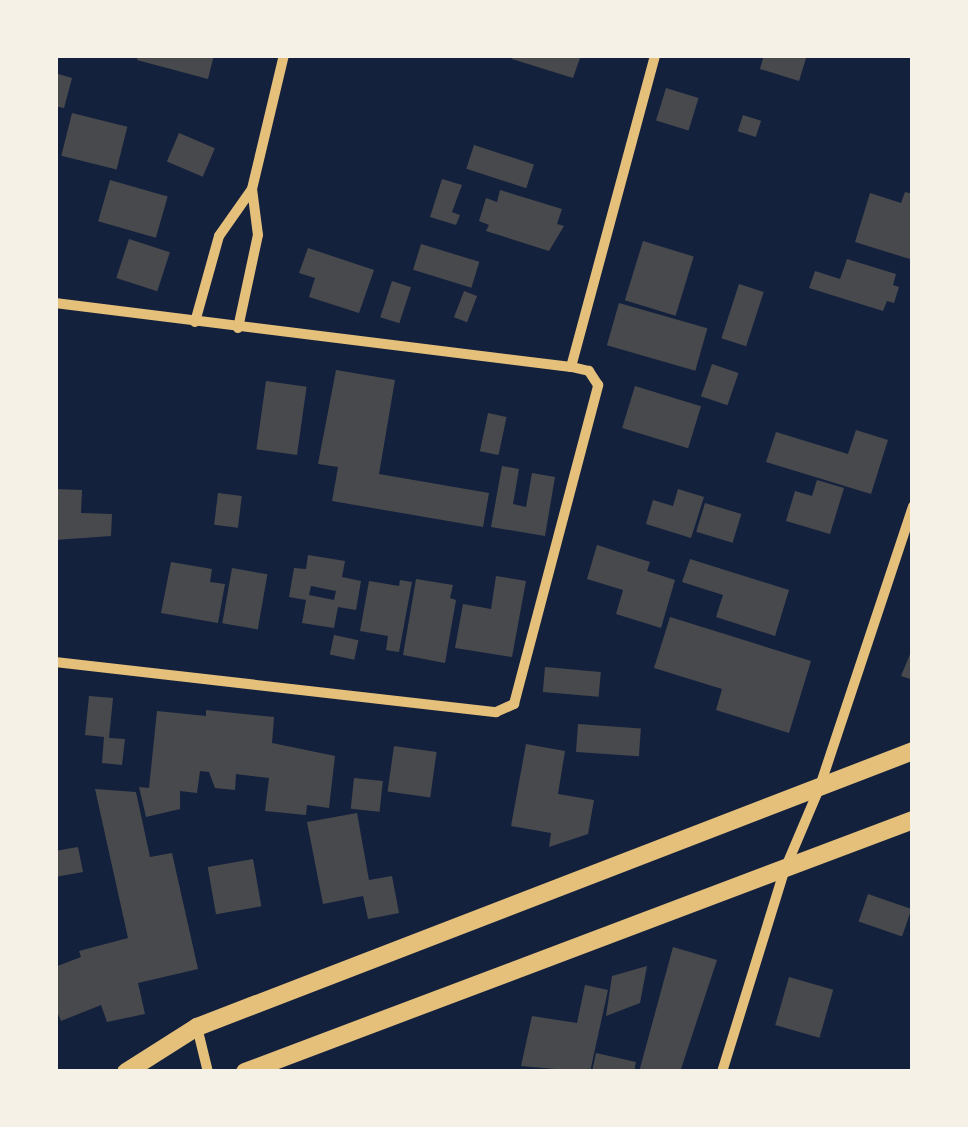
<!DOCTYPE html>
<html>
<head>
<meta charset="utf-8">
<style>
	body { margin:0 }
	#map { position:relative; width:968px; height:1127px; overflow:hidden; background:#14213d; font-family:"PT Sans Narrow",sans-serif }
	div>[style] { position:absolute }
	[style*='--x'] { left:calc(var(--x)*1px); top:calc(var(--y)*1px); width:calc(var(--w)*1px); rotate:calc(var(--a)*1deg) }
	.building>* { inset:0; background:#48494c; transform-origin:0 0 }
	.minor>* { height:10px; margin:-5px; padding:0 5px; transform-origin:5px; border-radius:5px; background:#e5c07b }
	.tertiary>* { height:18px; margin:-9px; padding:0 9px; transform-origin:9px; border-radius:9px; background:#e5c07b }
	span { translate:-50% -50%; white-space:nowrap; text-align:center; line-height:1.15; -webkit-text-stroke:10px #f6f1e7; paint-order:stroke }
	.frame { position:absolute; inset:0; border:58px solid #f6f1e7; pointer-events:none }
</style>
</head>
<body>
<div id="map">
	<div class="building">
		<i style="clip-path:polygon(138px 55px,214px 55px,208px 79px,137px 60px)"></i>
		<i style="clip-path:polygon(513px 55px,581px 55px,573px 78px,512px 59px)"></i>
		<i style="clip-path:polygon(764px 55px,807px 55px,799px 81px,760px 69px)"></i>
		<i style="clip-path:polygon(55px 73px,72px 78px,64px 108px,55px 106px)"></i>
		<i style="left:666px;top:88px;width:34px;height:34px;rotate:17deg"></i>
		<i style="left:72px;top:113px;width:57px;height:44px;rotate:14deg"></i>
		<i style="left:743px;top:115px;width:19px;height:17px;rotate:18deg"></i>
		<i style="left:179px;top:133px;width:39px;height:31px;rotate:23deg"></i>
		<i style="left:474px;top:145px;width:63px;height:25px;rotate:18deg"></i>
		<i style="clip-path:polygon(442px 179px,462px 185px,452px 212px,460px 215px,456px 225px,430px 217px)"></i>
		<i style="left:110px;top:180px;width:60px;height:43px;rotate:16deg"></i>
		<i style="clip-path:polygon(500px 190px,562px 209px,557px 224px,564px 226px,549px 251px,486px 231px,489px 225px,479px 221px,486px 198px,497px 202px)"></i>
		<i style="clip-path:polygon(905px 192px,913px 194px,913px 260px,855px 242px,870px 193px,901px 203px)"></i>
		<i style="left:129px;top:239px;width:43px;height:41px;rotate:18deg"></i>
		<i style="left:643px;top:241px;width:53px;height:62px;rotate:17deg"></i>
		<i style="left:421px;top:244px;width:61px;height:27px;rotate:17deg"></i>
		<i style="clip-path:polygon(308px 248px,374px 270px,359px 313px,309px 297px,315px 278px,299px 273px)"></i>
		<i style="clip-path:polygon(847px 259px,896px 274px,893px 285px,899px 287px,894px 303px,887px 301px,883px 311px,809px 288px,815px 271px,840px 279px)"></i>
		<i style="left:392px;top:281px;width:20px;height:38px;rotate:18deg"></i>
		<i style="left:739px;top:284px;width:26px;height:57px;rotate:18deg"></i>
		<i style="left:464px;top:291px;width:14px;height:28px;rotate:21deg"></i>
		<i style="left:619px;top:303px;width:92px;height:44px;rotate:16deg"></i>
		<i style="left:712px;top:364px;width:28px;height:34px;rotate:19deg"></i>
		<i style="clip-path:polygon(336px 370px,395px 380px,379px 474px,489px 493px,483px 527px,332px 501px,338px 467px,318px 464px)"></i>
		<i style="left:266px;top:381px;width:41px;height:69px;rotate:8deg"></i>
		<i style="left:635px;top:386px;width:69px;height:44px;rotate:17deg"></i>
		<i style="left:488px;top:413px;width:19px;height:39px;rotate:12deg"></i>
		<i style="clip-path:polygon(856px 430px,888px 440px,871px 494px,766px 462px,776px 432px,848px 454px)"></i>
		<i style="clip-path:polygon(502px 466px,519px 469px,513px 504px,526px 507px,532px 473px,555px 477px,545px 536px,491px 527px)"></i>
		<i style="clip-path:polygon(817px 480px,844px 488px,830px 534px,786px 521px,795px 491px,812px 496px)"></i>
		<i style="clip-path:polygon(55px 489px,82px 490px,81px 513px,112px 514px,111px 536px,55px 540px)"></i>
		<i style="clip-path:polygon(678px 489px,704px 497px,691px 538px,646px 524px,653px 500px,673px 506px)"></i>
		<i style="left:218px;top:493px;width:24px;height:32px;rotate:7deg"></i>
		<i style="left:705px;top:503px;width:38px;height:30px;rotate:17deg"></i>
		<i style="clip-path:polygon(597px 545px,650px 562px,647px 571px,675px 580px,661px 628px,616px 614px,623px 590px,587px 579px)"></i>
		<i style="clip-path:polygon(evenodd,308px 555px,345px 561px,342px 577px,361px 581px,356px 610px,338px 607px,334px 628px,302px 623px,306px 600px,289px 597px,294px 568px,306px 569px,308px 555px,311px 586px,336px 591px,334px 600px,309px 595px,311px 586px)"></i>
		<i style="clip-path:polygon(690px 559px,789px 590px,775px 636px,716px 617px,723px 595px,682px 582px)"></i>
		<i style="clip-path:polygon(171px 562px,212px 569px,210px 582px,225px 584px,218px 623px,161px 613px)"></i>
		<i style="left:232px;top:568px;width:36px;height:56px;rotate:10deg"></i>
		<i style="clip-path:polygon(496px 576px,526px 581px,512px 657px,455px 648px,463px 604px,491px 609px)"></i>
		<i style="clip-path:polygon(416px 579px,453px 585px,450px 598px,456px 600px,445px 663px,403px 655px)"></i>
		<i style="clip-path:polygon(400px 580px,412px 582px,399px 652px,386px 650px,388px 636px,360px 631px,369px 581px,399px 586px)"></i>
		<i style="clip-path:polygon(670px 617px,811px 661px,789px 733px,716px 710px,722px 689px,654px 668px)"></i>
		<i style="left:334px;top:635px;width:25px;height:20px;rotate:12deg"></i>
		<i style="clip-path:polygon(913px 647px,913px 680px,901px 676px)"></i>
		<i style="left:545px;top:667px;width:56px;height:25px;rotate:5deg"></i>
		<i style="clip-path:polygon(89px 696px,113px 698px,109px 738px,125px 739px,122px 765px,102px 763px,104px 737px,85px 735px)"></i>
		<i style="clip-path:polygon(206px 710px,274px 717px,272px 743px,335px 756px,329px 808px,307px 805px,306px 815px,265px 811px,269px 778px,236px 774px,235px 790px,215px 788px,209px 772px,200px 771px,197px 793px,180px 791px,180px 809px,146px 817px,139px 787px,149px 788px,157px 711px,206px 716px)"></i>
		<i style="left:578px;top:724px;width:63px;height:28px;rotate:4deg"></i>
		<i style="clip-path:polygon(526px 744px,565px 751px,558px 794px,594px 800px,588px 834px,549px 847px,551px 833px,511px 826px)"></i>
		<i style="left:394px;top:746px;width:43px;height:46px;rotate:8deg"></i>
		<i style="left:354px;top:778px;width:29px;height:31px;rotate:6deg"></i>
		<i style="clip-path:polygon(95px 789px,136px 792px,150px 857px,172px 853px,198px 969px,138px 983px,145px 1014px,107px 1022px,101px 1005px,61px 1021px,55px 1007px,55px 967px,81px 957px,79px 951px,128px 938px)"></i>
		<i style="clip-path:polygon(357px 813px,369px 880px,392px 876px,399px 913px,368px 919px,363px 896px,323px 904px,307px 822px)"></i>
		<i style="clip-path:polygon(78px 847px,83px 872px,55px 877px,55px 851px)"></i>
		<i style="left:253px;top:859px;width:48px;height:46px;rotate:80deg"></i>
		<i style="left:868px;top:894px;width:46px;height:29px;rotate:19deg"></i>
		<i style="clip-path:polygon(673px 947px,717px 960px,680px 1072px,639px 1072px)"></i>
		<i style="clip-path:polygon(647px 966px,640px 1003px,606px 1016px,612px 976px)"></i>
		<i style="left:789px;top:977px;width:46px;height:50px;rotate:16deg"></i>
		<i style="clip-path:polygon(585px 985px,608px 990px,590px 1072px,521px 1066px,532px 1016px,577px 1023px)"></i>
		<i style="clip-path:polygon(596px 1053px,636px 1062px,634px 1072px,592px 1072px)"></i>
	</div>
	<div class="minor">
		<i style="--x:55;--y:303;--w:520;--a:7.07"></i>
		<i style="--x:195;--y:322;--w:89;--a:-74.4"></i>
		<i style="--x:219;--y:236;--w:57;--a:-54.9"></i>
		<i style="--x:238;--y:328;--w:95;--a:-77.9"></i>
		<i style="--x:258;--y:235;--w:46;--a:-97.4"></i>
		<i style="--x:252;--y:189;--w:138;--a:-76.6"></i>
		<i style="--x:55;--y:662;--w:444;--a:6.5"></i>
		<i style="--x:496;--y:712;--w:20;--a:-24"></i>
		<i style="--x:514;--y:704;--w:330;--a:-75.2"></i>
		<i style="--x:598;--y:385;--w:17;--a:-123"></i>
		<i style="--x:589;--y:371;--w:18;--a:-167"></i>
		<i style="--x:571;--y:367;--w:323;--a:-74.9"></i>
		<i style="--x:197;--y:1027;--w:46;--a:76.3"></i>
		<i style="--x:722;--y:1072;--w:213;--a:-72.8"></i>
		<i style="--x:785;--y:869;--w:87;--a:-67"></i>
		<i style="--x:819;--y:789;--w:298;--a:-71.6"></i>
	</div>
	<div class="tertiary">
		<i style="--x:126;--y:1072;--w:84;--a:-32.4"></i>
		<i style="--x:197;--y:1027;--w:767;--a:-21.08"></i>
		<i style="--x:245;--y:1072;--w:714;--a:-20.67"></i>
	</div>
	<div class="frame"></div>
</div>
</body>
</html>
